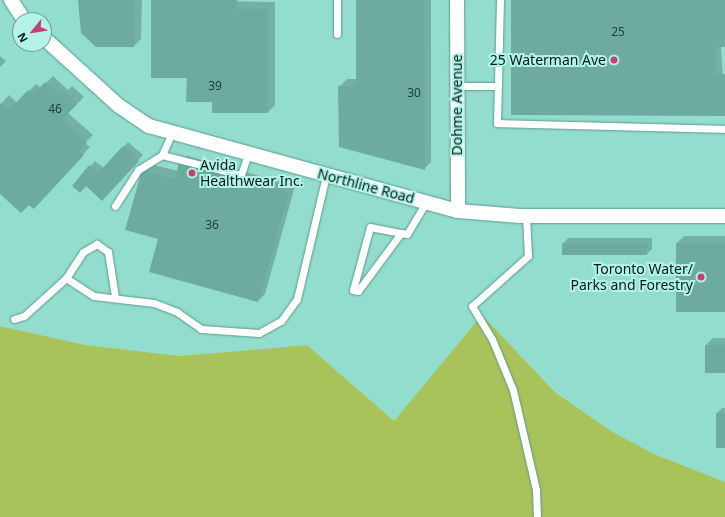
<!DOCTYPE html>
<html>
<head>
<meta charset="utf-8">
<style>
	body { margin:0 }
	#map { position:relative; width:725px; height:517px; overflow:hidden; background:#a7e6da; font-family:"Noto Sans",sans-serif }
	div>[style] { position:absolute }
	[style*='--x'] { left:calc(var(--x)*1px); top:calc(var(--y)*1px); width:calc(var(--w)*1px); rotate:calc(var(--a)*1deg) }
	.built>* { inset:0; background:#93ddcf }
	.green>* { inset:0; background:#a8c359 }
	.shadow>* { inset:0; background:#0003 }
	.building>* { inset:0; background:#6daba0; transform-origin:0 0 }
	.roads { filter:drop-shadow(0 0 1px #5e9b90) drop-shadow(0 0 1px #5e9b90) }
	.lane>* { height:7px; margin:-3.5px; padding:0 3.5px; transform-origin:3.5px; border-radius:3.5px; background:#fff }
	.street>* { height:14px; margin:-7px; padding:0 7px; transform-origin:7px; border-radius:7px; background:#fff }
	.dots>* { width:11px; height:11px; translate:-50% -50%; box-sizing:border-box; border:2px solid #b3f3e7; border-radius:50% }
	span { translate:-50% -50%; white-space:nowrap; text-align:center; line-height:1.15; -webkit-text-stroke:4px #b3f3e7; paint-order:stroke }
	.number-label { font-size:12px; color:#1e403a }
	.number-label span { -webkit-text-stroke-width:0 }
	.poi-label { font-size:14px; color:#031c18 }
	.right { translate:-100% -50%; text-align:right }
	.left { translate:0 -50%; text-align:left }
	.street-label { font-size:14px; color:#031c18 }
	.north { position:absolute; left:12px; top:12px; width:40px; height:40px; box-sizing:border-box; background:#b3f3e7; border:1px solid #6d9d94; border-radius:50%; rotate:240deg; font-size:11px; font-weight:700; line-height:16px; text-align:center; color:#031c18 }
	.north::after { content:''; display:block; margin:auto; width:14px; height:18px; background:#ca3f73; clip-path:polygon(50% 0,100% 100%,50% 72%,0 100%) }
</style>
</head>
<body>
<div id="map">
	<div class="built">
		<i style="clip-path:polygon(evenodd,0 0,725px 0,725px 482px,654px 454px,611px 431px,556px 392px,482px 316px,394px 421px,307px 345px,180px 356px,85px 345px,0 326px,0 0,20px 20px,44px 20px,44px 44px,20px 44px,20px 20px)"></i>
	</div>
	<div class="green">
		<i style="clip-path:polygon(482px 315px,555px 392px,611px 431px,654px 454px,725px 482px,725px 517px,0 517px,0 326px,85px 345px,180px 356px,307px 345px,394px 421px)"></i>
	</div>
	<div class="shadow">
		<i style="clip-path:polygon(79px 0,142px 0,141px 39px,134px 46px)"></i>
		<i style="clip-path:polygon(152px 0,275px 2px,275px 105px,268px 112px,213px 112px,213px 101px,188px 77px)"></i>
		<i style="clip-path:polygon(357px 0,431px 0,431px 162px,424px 169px,340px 86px,347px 79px,357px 79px)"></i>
		<i style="clip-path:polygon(512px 0,725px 0,725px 46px,721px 46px,725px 115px)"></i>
		<i style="clip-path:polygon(0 56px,6px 61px,0 67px)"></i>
		<i style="clip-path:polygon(53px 76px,68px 90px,72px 86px,84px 97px,68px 113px,93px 135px,85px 143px,90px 147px,40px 201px,29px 204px,0 192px,0 105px,9px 95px,17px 103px,36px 84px,41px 88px)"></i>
		<i style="clip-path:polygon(128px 142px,143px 155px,107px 195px,86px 185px,73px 186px,95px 161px,104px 168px)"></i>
		<i style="clip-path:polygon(187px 156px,281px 182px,283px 179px,295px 186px,265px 294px,258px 301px,159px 239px,143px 171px,150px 164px,178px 171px)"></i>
		<i style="clip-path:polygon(684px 236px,725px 236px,725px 311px,677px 243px)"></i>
		<i style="clip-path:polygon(568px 238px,652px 238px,652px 249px,647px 254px,563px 244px)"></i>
		<i style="clip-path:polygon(713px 338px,725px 338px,725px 372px,706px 345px)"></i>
		<i style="clip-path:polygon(722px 408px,725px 408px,725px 447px,717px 413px)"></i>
	</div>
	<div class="building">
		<i style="clip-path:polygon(78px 0,134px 0,134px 47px,96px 47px,81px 33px)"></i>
		<i style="clip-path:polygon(151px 0,237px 0,237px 9px,268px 9px,268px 113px,212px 113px,212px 102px,186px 102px,187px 78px,151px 78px)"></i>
		<i style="clip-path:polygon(356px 0,424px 0,425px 170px,339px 147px,338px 86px,356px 86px)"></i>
		<i style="clip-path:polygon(511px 0,725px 0,725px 47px,716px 47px,716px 74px,725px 74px,725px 116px,511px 115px)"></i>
		<i style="clip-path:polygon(45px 82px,61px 96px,65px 92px,77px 104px,62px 120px,87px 143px,79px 151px,84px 155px,34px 209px,29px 205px,21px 213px,0 194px,0 103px,10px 109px,28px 90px,33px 95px)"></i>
		<i style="clip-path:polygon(123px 146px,134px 153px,132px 155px,139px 161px,102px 201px,86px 186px,80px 193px,72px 186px,89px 165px,98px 173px)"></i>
		<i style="clip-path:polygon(179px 162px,274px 189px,275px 186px,289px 193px,258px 302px,149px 272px,158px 239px,125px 230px,142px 170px,175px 179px)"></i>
		<i style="left:562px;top:243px;width:85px;height:12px"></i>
		<i style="left:676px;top:243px;width:49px;height:69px"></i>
		<i style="left:705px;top:345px;width:20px;height:28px"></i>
		<i style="left:716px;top:413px;width:9px;height:35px"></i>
	</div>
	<div class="roads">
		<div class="lane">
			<i style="--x:337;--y:0;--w:34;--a:90"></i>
			<i style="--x:500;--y:0;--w:123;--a:91.4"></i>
			<i style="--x:497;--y:123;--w:228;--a:1.5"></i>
			<i style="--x:456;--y:86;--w:41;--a:0"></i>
			<i style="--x:162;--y:155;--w:24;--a:-66"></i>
			<i style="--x:115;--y:206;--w:43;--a:-57.4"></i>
			<i style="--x:138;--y:170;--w:28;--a:-32"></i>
			<i style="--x:162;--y:155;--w:81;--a:14.2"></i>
			<i style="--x:241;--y:175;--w:23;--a:-72"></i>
			<i style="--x:526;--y:216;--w:40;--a:87.1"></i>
			<i style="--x:528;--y:256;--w:75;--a:138.2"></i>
			<i style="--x:472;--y:306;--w:39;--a:59"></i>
			<i style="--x:492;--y:339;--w:55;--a:67.6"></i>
			<i style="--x:513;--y:390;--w:103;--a:77"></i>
			<i style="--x:536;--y:490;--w:27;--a:88"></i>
			<i style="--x:401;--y:233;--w:72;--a:126.6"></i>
			<i style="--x:358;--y:291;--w:5;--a:-169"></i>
			<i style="--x:353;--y:290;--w:65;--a:-74.9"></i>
			<i style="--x:370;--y:227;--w:32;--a:11"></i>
			<i style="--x:401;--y:233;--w:6;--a:9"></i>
			<i style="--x:407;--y:234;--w:37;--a:-59"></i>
			<i style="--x:115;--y:297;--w:46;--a:-98.8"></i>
			<i style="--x:108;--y:252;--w:14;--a:-144"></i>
			<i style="--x:97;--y:244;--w:16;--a:150"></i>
			<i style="--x:83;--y:252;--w:31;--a:123"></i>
			<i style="--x:66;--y:278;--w:33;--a:33"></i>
			<i style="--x:94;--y:296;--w:60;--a:6.7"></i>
			<i style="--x:154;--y:303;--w:25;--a:21"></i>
			<i style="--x:177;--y:312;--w:29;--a:35"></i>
			<i style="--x:201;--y:329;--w:58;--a:3.9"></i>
			<i style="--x:259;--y:333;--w:25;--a:-29"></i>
			<i style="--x:281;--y:321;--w:27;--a:-54"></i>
			<i style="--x:297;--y:299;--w:127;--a:-76.8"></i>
			<i style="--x:14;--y:319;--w:10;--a:-17"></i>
			<i style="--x:24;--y:316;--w:57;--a:-42.1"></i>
		</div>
		<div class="street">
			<i style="--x:11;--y:0;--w:24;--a:57"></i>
			<i style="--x:457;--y:0;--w:211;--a:89.7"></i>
			<i style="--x:44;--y:38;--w:101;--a:42.2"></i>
			<i style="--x:119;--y:106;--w:36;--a:34"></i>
			<i style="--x:149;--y:126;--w:320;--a:15.4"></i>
			<i style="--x:458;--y:211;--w:62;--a:4.6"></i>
			<i style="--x:520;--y:216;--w:205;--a:0"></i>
		</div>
	</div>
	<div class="dots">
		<i style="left:614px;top:60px;background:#ca3f73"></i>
		<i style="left:192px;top:173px;background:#ca3f73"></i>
		<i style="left:701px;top:277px;background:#ca3f73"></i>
	</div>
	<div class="number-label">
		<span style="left:618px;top:32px">25</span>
		<span style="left:215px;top:86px">39</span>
		<span style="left:414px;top:93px">30</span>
		<span style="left:55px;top:109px">46</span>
		<span style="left:212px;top:225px">36</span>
	</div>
	<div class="poi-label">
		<span class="right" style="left:606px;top:60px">25 Waterman Ave</span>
		<span class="left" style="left:200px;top:173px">Avida<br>Healthwear Inc.</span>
		<span class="right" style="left:693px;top:277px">Toronto Water/<br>Parks and Forestry</span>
	</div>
	<div class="street-label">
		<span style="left:457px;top:105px;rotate:-90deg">Dohme Avenue</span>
		<span style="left:366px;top:186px;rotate:15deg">Northline Road</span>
	</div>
	<div class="north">N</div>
</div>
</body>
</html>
